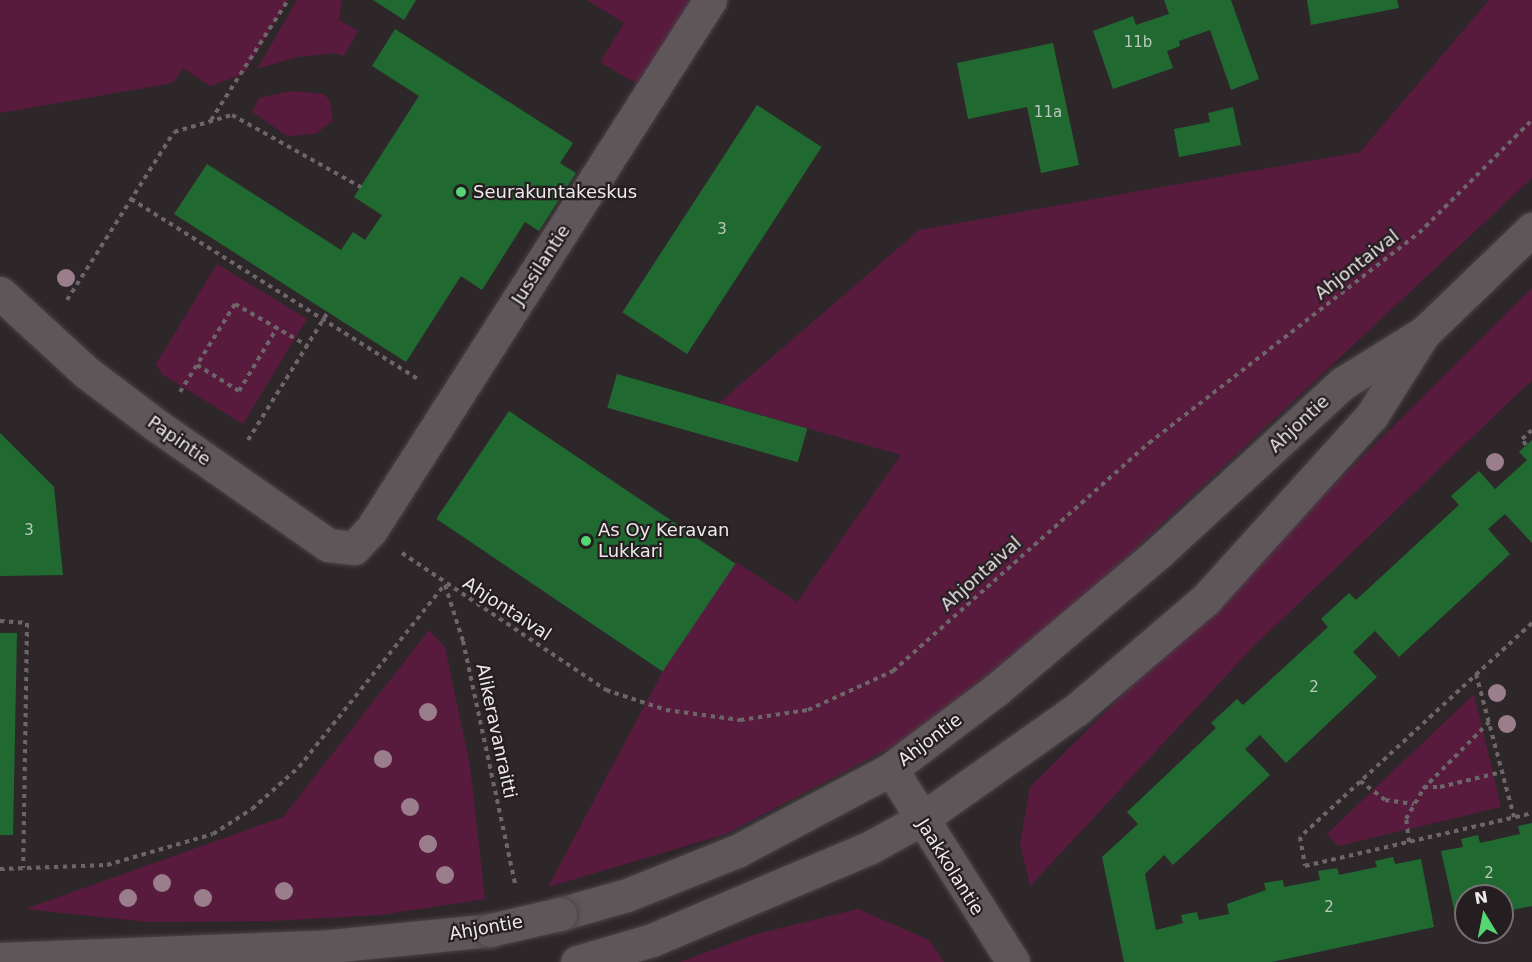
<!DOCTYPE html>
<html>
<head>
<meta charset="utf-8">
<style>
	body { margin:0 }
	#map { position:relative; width:1532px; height:962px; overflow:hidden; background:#2e272a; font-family:"DejaVu Sans",sans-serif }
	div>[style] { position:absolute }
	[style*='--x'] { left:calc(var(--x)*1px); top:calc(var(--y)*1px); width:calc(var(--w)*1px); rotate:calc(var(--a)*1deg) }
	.green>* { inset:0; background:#581b3e }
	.building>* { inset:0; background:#206a32; transform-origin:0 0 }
	.path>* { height:4px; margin-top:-2px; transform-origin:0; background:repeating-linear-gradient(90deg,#6c6669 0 4.5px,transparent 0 9px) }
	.roads { filter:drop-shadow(0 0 2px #4a4447) drop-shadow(0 0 2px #4a4447) }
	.street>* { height:33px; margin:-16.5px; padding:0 16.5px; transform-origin:16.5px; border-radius:16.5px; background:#5e5659 }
	.secondary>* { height:33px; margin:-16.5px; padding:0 16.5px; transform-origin:16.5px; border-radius:16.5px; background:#5e5659 }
	.bridges { filter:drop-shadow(0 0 2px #4a4447) drop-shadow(0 0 2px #4a4447) }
	.secondary-bridge>* { height:33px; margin:-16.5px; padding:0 16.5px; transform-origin:16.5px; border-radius:16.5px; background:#5e5659 }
	.trees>* { width:18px; height:18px; margin:-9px; border-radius:50%; background:#9a7e8b }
	.dots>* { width:16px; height:16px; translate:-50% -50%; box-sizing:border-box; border:3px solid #241e21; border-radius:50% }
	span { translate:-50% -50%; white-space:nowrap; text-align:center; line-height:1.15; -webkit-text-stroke:4.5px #241e21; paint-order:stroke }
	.number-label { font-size:15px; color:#bac9bc }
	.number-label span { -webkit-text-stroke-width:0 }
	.poi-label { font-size:18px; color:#ede9ea }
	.left { translate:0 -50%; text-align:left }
	.street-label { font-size:18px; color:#ede9ea }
	.north { position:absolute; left:1454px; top:884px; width:60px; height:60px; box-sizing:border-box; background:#241e21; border:2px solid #746f71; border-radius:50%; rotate:350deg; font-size:16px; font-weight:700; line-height:24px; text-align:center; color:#ede9ea }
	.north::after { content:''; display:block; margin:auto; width:21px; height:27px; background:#54d672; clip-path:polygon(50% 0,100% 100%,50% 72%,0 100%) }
</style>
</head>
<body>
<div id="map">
	<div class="green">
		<i style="clip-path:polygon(0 0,288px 0,244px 74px,210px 86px,183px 68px,173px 83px,0 113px)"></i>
		<i style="clip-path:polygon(297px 0,342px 0,339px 20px,358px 31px,344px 56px,335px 53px,297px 57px,257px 69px)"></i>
		<i style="clip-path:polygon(587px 0,701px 0,647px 90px,600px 62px,624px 23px)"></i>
		<i style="clip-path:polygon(1489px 0,1532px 0,1532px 178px,1074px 606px,903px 741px,726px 834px,548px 887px,664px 669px,736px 562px,797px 602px,901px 455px,719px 403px,919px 230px,1360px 152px)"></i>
		<i style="clip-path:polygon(291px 91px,324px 94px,330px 101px,333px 121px,315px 134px,287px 136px,252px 112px,259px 98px)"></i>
		<i style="clip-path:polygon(217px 264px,307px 319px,243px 424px,163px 375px,156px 364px)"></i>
		<i style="clip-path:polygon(1532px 288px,1532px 380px,1252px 648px,1030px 886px,1020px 844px,1030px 787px)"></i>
		<i style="clip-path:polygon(429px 630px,445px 647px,470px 766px,485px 899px,380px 915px,273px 921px,148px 922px,25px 909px,283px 817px)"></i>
		<i style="clip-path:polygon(1474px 694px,1501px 807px,1338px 846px,1327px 834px)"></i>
		<i style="clip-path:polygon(858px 909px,929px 940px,944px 962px,680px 962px,753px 935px)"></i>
	</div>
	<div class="building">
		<i style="clip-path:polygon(373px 0,416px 0,404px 20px)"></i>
		<i style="clip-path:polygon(1164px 0,1231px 0,1259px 79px,1231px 90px,1210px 30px,1179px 41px,1180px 46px,1167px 51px,1173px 68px,1113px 89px,1093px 31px,1133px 16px,1136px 25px,1169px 14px)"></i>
		<i style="clip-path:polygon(1307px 0,1397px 0,1399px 8px,1311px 25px)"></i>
		<i style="clip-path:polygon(395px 29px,573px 143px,560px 163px,576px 173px,539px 231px,525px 222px,482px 290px,461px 276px,406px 362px,174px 214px,207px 164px,341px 250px,353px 232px,365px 240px,382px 215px,354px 197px,419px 96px,372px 66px)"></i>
		<i style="clip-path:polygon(1053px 43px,1079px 165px,1041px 173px,1027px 107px,968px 119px,957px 63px)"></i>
		<i style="left:757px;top:105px;width:77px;height:247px;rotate:33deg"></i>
		<i style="clip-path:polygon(1233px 107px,1241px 145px,1179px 157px,1174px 129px,1210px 122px,1208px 113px)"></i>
		<i style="left:617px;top:374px;width:198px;height:35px;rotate:16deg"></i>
		<i style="left:509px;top:411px;width:273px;height:130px;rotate:34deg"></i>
		<i style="clip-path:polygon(0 433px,54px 487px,63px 575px,0 576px)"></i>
		<i style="clip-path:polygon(1532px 440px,1532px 543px,1505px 514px,1488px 529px,1510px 554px,1399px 657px,1375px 631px,1353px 652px,1377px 677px,1286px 763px,1260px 735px,1245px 749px,1270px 775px,1173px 865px,1164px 855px,1145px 874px,1156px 930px,1183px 923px,1181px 915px,1197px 912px,1199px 920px,1229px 914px,1227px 904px,1266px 890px,1264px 883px,1283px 880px,1284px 887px,1320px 880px,1318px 871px,1337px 868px,1339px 875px,1377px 867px,1375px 861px,1393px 857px,1395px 864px,1421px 859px,1434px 927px,1272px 962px,1124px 962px,1102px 857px,1138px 824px,1127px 812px,1216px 728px,1211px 723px,1237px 699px,1243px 705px,1328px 627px,1321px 619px,1349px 593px,1356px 600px,1459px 505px,1451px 496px,1479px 471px,1495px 489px,1527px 460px,1519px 452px)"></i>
		<i style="clip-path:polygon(0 633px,17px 633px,13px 835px,0 835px)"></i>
		<i style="clip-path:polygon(1532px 823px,1532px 906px,1502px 912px,1502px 896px,1466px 896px,1466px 920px,1457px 922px,1441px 851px,1463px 847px,1461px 839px,1478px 835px,1480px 843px,1520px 834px,1518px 826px)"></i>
	</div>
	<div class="path">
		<i style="--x:211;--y:120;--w:143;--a:-57.3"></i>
		<i style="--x:131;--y:199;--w:341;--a:32.1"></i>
		<i style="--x:67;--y:300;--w:199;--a:-57.5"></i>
		<i style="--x:174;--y:132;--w:60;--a:-16.3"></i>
		<i style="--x:232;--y:115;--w:148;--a:29.2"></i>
		<i style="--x:197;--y:365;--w:49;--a:31.8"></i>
		<i style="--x:239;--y:391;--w:74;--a:-58.9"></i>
		<i style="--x:180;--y:392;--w:104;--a:-58"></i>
		<i style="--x:235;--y:304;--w:84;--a:29.9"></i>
		<i style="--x:248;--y:440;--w:151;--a:-58"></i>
		<i style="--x:1526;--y:445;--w:7;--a:-124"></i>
		<i style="--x:1522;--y:439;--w:13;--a:-42"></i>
		<i style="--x:402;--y:553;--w:246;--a:33.9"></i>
		<i style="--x:606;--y:690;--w:63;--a:18.4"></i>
		<i style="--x:666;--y:710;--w:75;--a:7.7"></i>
		<i style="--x:740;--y:720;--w:69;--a:-8.4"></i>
		<i style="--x:808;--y:710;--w:94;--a:-24.6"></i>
		<i style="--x:893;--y:671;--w:343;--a:-41.7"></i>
		<i style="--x:1149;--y:443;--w:342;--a:-37.9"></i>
		<i style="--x:1419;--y:233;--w:160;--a:-45"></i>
		<i style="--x:445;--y:585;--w:59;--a:72.2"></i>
		<i style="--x:463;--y:641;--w:249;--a:77.9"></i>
		<i style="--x:0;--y:621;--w:27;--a:4"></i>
		<i style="--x:27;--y:623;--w:245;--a:90.9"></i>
		<i style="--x:1532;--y:623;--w:316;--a:137.3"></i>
		<i style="--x:1300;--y:837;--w:29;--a:80"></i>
		<i style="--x:1305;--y:866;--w:233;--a:-13.1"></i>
		<i style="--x:1476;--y:674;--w:148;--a:75.1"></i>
		<i style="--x:1360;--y:781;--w:31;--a:37"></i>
		<i style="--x:1385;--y:800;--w:29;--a:8"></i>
		<i style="--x:1424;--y:787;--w:16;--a:0"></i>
		<i style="--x:1440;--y:787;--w:64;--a:-13.6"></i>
		<i style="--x:1409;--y:842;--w:23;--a:-97"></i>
		<i style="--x:1406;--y:819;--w:34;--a:-60"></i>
		<i style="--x:1423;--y:789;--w:94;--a:-45.4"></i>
		<i style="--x:0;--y:869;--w:107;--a:-2.1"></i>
		<i style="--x:107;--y:865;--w:110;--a:-16.3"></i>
		<i style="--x:213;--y:834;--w:46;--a:-32.7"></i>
		<i style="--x:252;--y:809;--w:63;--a:-41.8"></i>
		<i style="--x:299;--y:767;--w:234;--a:-51.4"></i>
	</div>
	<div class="roads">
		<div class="street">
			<i style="--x:0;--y:293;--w:117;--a:42.6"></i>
			<i style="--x:86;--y:372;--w:88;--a:37.1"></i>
			<i style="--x:156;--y:425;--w:210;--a:34.9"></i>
			<i style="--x:328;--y:545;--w:26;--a:7"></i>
			<i style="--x:354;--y:548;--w:25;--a:-47"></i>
			<i style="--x:371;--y:530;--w:629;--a:-57.4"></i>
			<i style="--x:891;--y:769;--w:228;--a:57.7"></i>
		</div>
		<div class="secondary">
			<i style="--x:560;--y:914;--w:70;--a:-15.8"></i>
			<i style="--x:627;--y:895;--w:118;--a:-21.8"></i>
			<i style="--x:737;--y:851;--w:174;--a:-28"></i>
			<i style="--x:891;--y:769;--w:131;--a:-37"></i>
			<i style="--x:996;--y:690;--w:212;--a:-40.2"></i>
			<i style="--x:1158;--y:553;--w:251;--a:-42.6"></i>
			<i style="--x:1343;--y:383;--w:97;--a:-31.9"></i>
			<i style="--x:1425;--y:332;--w:149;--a:-43.9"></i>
			<i style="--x:0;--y:959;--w:331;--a:-2.2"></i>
			<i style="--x:331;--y:946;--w:160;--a:-5.7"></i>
			<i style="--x:577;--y:962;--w:78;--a:-16.3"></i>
			<i style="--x:652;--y:940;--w:236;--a:-23"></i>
			<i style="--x:869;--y:848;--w:58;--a:-28.8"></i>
			<i style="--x:920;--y:820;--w:191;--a:-35.2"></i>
			<i style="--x:1076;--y:710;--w:170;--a:-40.5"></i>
			<i style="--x:1205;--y:600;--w:249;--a:-47.9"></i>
			<i style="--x:1372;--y:415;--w:90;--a:-57.7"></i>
		</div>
	</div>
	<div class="bridges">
		<div class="secondary-bridge">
			<i style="--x:490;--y:930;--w:72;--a:-12.9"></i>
		</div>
	</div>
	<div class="trees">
		<i style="left:66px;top:278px"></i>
		<i style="left:1495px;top:462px"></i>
		<i style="left:1497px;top:693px"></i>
		<i style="left:428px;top:712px"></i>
		<i style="left:1507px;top:724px"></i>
		<i style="left:383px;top:759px"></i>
		<i style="left:410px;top:807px"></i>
		<i style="left:428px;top:844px"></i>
		<i style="left:445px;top:875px"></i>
		<i style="left:162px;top:883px"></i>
		<i style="left:284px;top:891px"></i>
		<i style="left:128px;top:898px"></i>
		<i style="left:203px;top:898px"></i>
	</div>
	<div class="dots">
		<i style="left:461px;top:192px;background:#54d672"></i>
		<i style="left:586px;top:541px;background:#54d672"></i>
	</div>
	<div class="number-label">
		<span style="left:1138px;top:43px">11b</span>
		<span style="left:1048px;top:113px">11a</span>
		<span style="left:722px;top:230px">3</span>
		<span style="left:29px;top:531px">3</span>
		<span style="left:1314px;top:688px">2</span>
		<span style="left:1489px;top:874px">2</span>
		<span style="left:1329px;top:908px">2</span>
	</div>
	<div class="poi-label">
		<span class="left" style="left:473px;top:192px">Seurakuntakeskus</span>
		<span class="left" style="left:598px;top:541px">As Oy Keravan<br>Lukkari</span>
	</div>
	<div class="street-label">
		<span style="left:541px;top:265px;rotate:-57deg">Jussilantie</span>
		<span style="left:1357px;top:265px;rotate:-38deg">Ahjontaival</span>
		<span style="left:1299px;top:424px;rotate:-43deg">Ahjontie</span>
		<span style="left:179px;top:441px;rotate:35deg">Papintie</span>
		<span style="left:981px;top:574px;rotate:-42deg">Ahjontaival</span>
		<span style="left:507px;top:609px;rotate:33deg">Ahjontaival</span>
		<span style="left:496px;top:731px;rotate:78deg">Alikeravanraitti</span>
		<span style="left:930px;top:740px;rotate:-37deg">Ahjontie</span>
		<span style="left:950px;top:867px;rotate:58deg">Jaakkolantie</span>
		<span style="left:486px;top:928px;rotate:-10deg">Ahjontie</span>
	</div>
	<div class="north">N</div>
</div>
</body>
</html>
